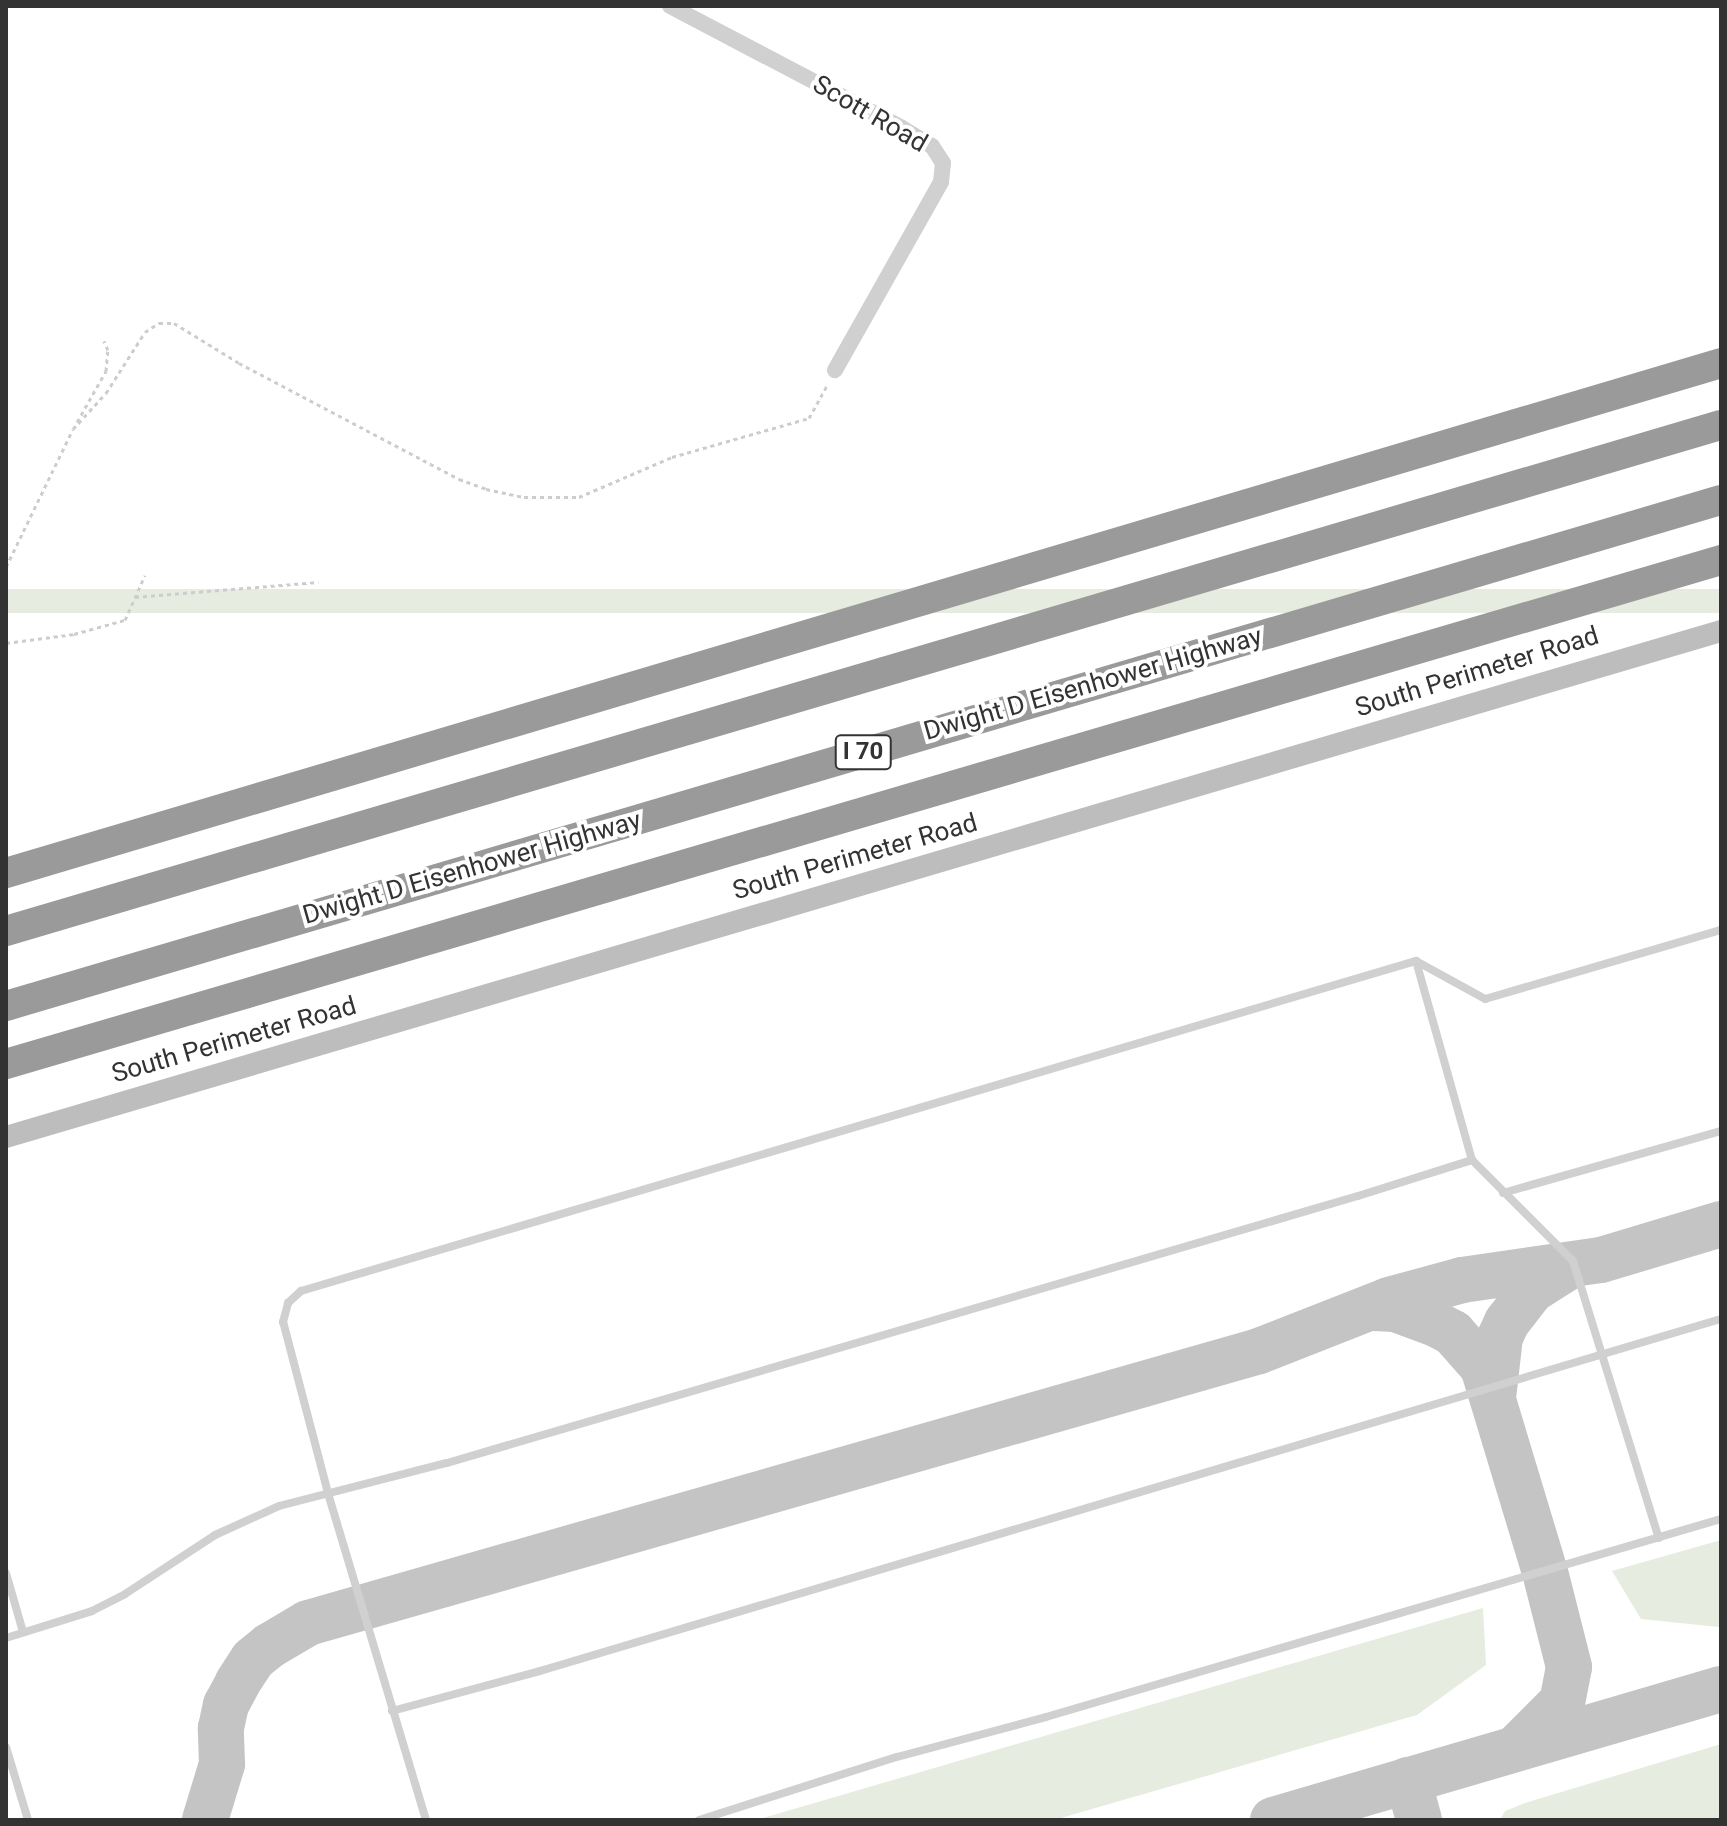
<!DOCTYPE html>
<html>
<head>
<meta charset="utf-8">
<style>
	body { margin:0 }
	#map { position:relative; width:1727px; height:1826px; overflow:hidden; background:#fff; font-family:Roboto,sans-serif }
	div>[style] { position:absolute }
	[style*='--x'] { left:calc(var(--x)*1px); top:calc(var(--y)*1px); width:calc(var(--w)*1px); rotate:calc(var(--a)*1deg) }
	.green>* { inset:0; background:#e6ecdf; transform-origin:0 0 }
	.taxiway>* { height:46px; margin:-23px; padding:0 23px; transform-origin:23px; border-radius:23px; background:#c4c4c4 }
	.path>* { height:3px; margin-top:-1.5px; transform-origin:0; background:repeating-linear-gradient(90deg,#cdcdcd 0 4px,transparent 0 8px) }
	.lane>* { height:8px; margin:-4px; padding:0 4px; transform-origin:4px; border-radius:4px; background:#d0d0d0 }
	.street>* { height:16px; margin:-8px; padding:0 8px; transform-origin:8px; border-radius:8px; background:#d0d0d0 }
	.secondary>* { height:22px; margin:-11px; padding:0 11px; transform-origin:11px; border-radius:11px; background:#bdbdbd }
	.highway>* { height:30px; margin:-15px; padding:0 15px; transform-origin:15px; border-radius:15px; background:#9a9a9a }
	span { translate:-50% -50%; white-space:nowrap; text-align:center; line-height:1.15; -webkit-text-stroke:8px #fff; paint-order:stroke }
	.shield-label span { padding:2px 6px; background:#fff; border:2px solid; border-radius:6px; -webkit-text-stroke-width:0 }
	.shield-label { font-size:24px; color:#333; font-weight:700 }
	.street-label { font-size:26px; color:#333 }
	.frame { position:absolute; inset:0; border:8px solid #333; pointer-events:none }
</style>
</head>
<body>
<div id="map">
	<div class="green">
		<i style="left:1721px;top:589px;width:24px;height:1788px;rotate:90deg"></i>
		<i style="clip-path:polygon(1721px 1540px,1719px 1627px,1641px 1619px,1612px 1571px)"></i>
		<i style="clip-path:polygon(1483px 1608px,1486px 1665px,1417px 1715px,1054px 1820px,756px 1820px)"></i>
		<i style="clip-path:polygon(1721px 1744px,1721px 1820px,1500px 1820px,1505px 1811px,1525px 1803px)"></i>
	</div>
	<div class="taxiway">
		<i style="--x:1374;--y:1308;--w:21;--a:3"></i>
		<i style="--x:1395;--y:1309;--w:44;--a:20.1"></i>
		<i style="--x:1436;--y:1324;--w:19;--a:28"></i>
		<i style="--x:1453;--y:1333;--w:45;--a:48.6"></i>
		<i style="--x:1483;--y:1367;--w:214;--a:73.2"></i>
		<i style="--x:1545;--y:1572;--w:98;--a:75.8"></i>
		<i style="--x:1569;--y:1667;--w:36;--a:101"></i>
		<i style="--x:1562;--y:1702;--w:65;--a:135"></i>
		<i style="--x:1493;--y:1398;--w:61;--a:-83.5"></i>
		<i style="--x:1500;--y:1337;--w:17;--a:-65"></i>
		<i style="--x:1507;--y:1322;--w:41;--a:-52"></i>
		<i style="--x:1532;--y:1290;--w:41;--a:-32.2"></i>
		<i style="--x:1408;--y:1780;--w:41;--a:74.6"></i>
		<i style="--x:205;--y:1820;--w:59;--a:-73.1"></i>
		<i style="--x:222;--y:1764;--w:36;--a:-92"></i>
		<i style="--x:221;--y:1728;--w:24;--a:-78"></i>
		<i style="--x:226;--y:1705;--w:26;--a:-62"></i>
		<i style="--x:238;--y:1682;--w:27;--a:-57"></i>
		<i style="--x:253;--y:1659;--w:21;--a:-39"></i>
		<i style="--x:269;--y:1646;--w:45;--a:-30.5"></i>
		<i style="--x:308;--y:1623;--w:989;--a:-15.96"></i>
		<i style="--x:1259;--y:1351;--w:140;--a:-21.4"></i>
		<i style="--x:1389;--y:1300;--w:76;--a:-15.3"></i>
		<i style="--x:1462;--y:1280;--w:140;--a:-8.2"></i>
		<i style="--x:1601;--y:1260;--w:125;--a:-16.7"></i>
		<i style="--x:1273;--y:1820;--w:467;--a:-16.3"></i>
	</div>
	<div class="path">
		<i style="--x:77;--y:422;--w:59;--a:-60.4"></i>
		<i style="--x:106;--y:371;--w:21;--a:-85"></i>
		<i style="--x:108;--y:350;--w:10;--a:-114"></i>
		<i style="--x:6;--y:567;--w:153;--a:-64.1"></i>
		<i style="--x:73;--y:429;--w:49;--a:-47.5"></i>
		<i style="--x:106;--y:393;--w:72;--a:-57.4"></i>
		<i style="--x:145;--y:332;--w:17;--a:-33"></i>
		<i style="--x:159;--y:323;--w:15;--a:0"></i>
		<i style="--x:174;--y:323;--w:76;--a:31.6"></i>
		<i style="--x:239;--y:363;--w:249;--a:27.8"></i>
		<i style="--x:459;--y:479;--w:29;--a:20"></i>
		<i style="--x:486;--y:489;--w:39;--a:12"></i>
		<i style="--x:524;--y:497;--w:55;--a:0"></i>
		<i style="--x:579;--y:497;--w:101;--a:-23.3"></i>
		<i style="--x:672;--y:457;--w:142;--a:-15.9"></i>
		<i style="--x:809;--y:418;--w:39;--a:-61"></i>
		<i style="--x:135;--y:597;--w:184;--a:-4.7"></i>
		<i style="--x:6;--y:643;--w:69;--a:-7.5"></i>
		<i style="--x:74;--y:634;--w:53;--a:-15.4"></i>
		<i style="--x:125;--y:620;--w:49;--a:-66"></i>
	</div>
	<div class="lane">
		<i style="--x:1416;--y:961;--w:207;--a:74.3"></i>
		<i style="--x:1472;--y:1160;--w:143;--a:45"></i>
		<i style="--x:1573;--y:1261;--w:290;--a:72.8"></i>
		<i style="--x:1503;--y:1193;--w:227;--a:-15.9"></i>
		<i style="--x:6;--y:1573;--w:61;--a:73.9"></i>
		<i style="--x:6;--y:1638;--w:90;--a:-17.4"></i>
		<i style="--x:92;--y:1611;--w:37;--a:-27"></i>
		<i style="--x:125;--y:1594;--w:108;--a:-33.2"></i>
		<i style="--x:215;--y:1535;--w:70;--a:-24.4"></i>
		<i style="--x:279;--y:1506;--w:173;--a:-14.4"></i>
		<i style="--x:447;--y:1463;--w:949;--a:-16.34"></i>
		<i style="--x:1358;--y:1196;--w:120;--a:-17.5"></i>
		<i style="--x:392;--y:1711;--w:153;--a:-15.1"></i>
		<i style="--x:540;--y:1671;--w:1232;--a:-16.6"></i>
		<i style="--x:6;--y:1747;--w:76;--a:73.2"></i>
		<i style="--x:426;--y:1820;--w:341;--a:-106.7"></i>
		<i style="--x:328;--y:1493;--w:177;--a:-104.7"></i>
		<i style="--x:283;--y:1322;--w:20;--a:-75"></i>
		<i style="--x:288;--y:1303;--w:18;--a:-43"></i>
		<i style="--x:301;--y:1291;--w:1163;--a:-16.49"></i>
		<i style="--x:1416;--y:961;--w:79;--a:28.8"></i>
		<i style="--x:1485;--y:999;--w:246;--a:-16.3"></i>
		<i style="--x:699;--y:1820;--w:208;--a:-17.7"></i>
		<i style="--x:897;--y:1757;--w:154;--a:-15"></i>
		<i style="--x:1046;--y:1717;--w:703;--a:-16.35"></i>
	</div>
	<div class="street">
		<i style="--x:670;--y:6;--w:262;--a:27.7"></i>
		<i style="--x:902;--y:128;--w:35;--a:31"></i>
		<i style="--x:932;--y:146;--w:20;--a:57"></i>
		<i style="--x:943;--y:163;--w:19;--a:96"></i>
		<i style="--x:941;--y:182;--w:216;--a:119.4"></i>
	</div>
	<div class="secondary">
		<i style="--x:6;--y:1137;--w:1788;--a:-16.44"></i>
	</div>
	<div class="highway">
		<i style="--x:6;--y:873;--w:1789;--a:-16.56"></i>
		<i style="--x:6;--y:931;--w:1788;--a:-16.44"></i>
		<i style="--x:6;--y:1006;--w:1788;--a:-16.44"></i>
		<i style="--x:6;--y:1064;--w:1788;--a:-16.38"></i>
	</div>
	<div class="shield-label">
		<span style="left:863px;top:752px">I 70</span>
	</div>
	<div class="street-label">
		<span style="left:870px;top:114px;rotate:30deg">Scott Road</span>
		<span style="left:1477px;top:672px;rotate:-17deg">South Perimeter Road</span>
		<span style="left:1093px;top:684px;rotate:-16deg">Dwight D Eisenhower Highway</span>
		<span style="left:855px;top:857px;rotate:-16deg">South Perimeter Road</span>
		<span style="left:472px;top:868px;rotate:-16deg">Dwight D Eisenhower Highway</span>
		<span style="left:234px;top:1040px;rotate:-16deg">South Perimeter Road</span>
	</div>
	<div class="frame"></div>
</div>
</body>
</html>
